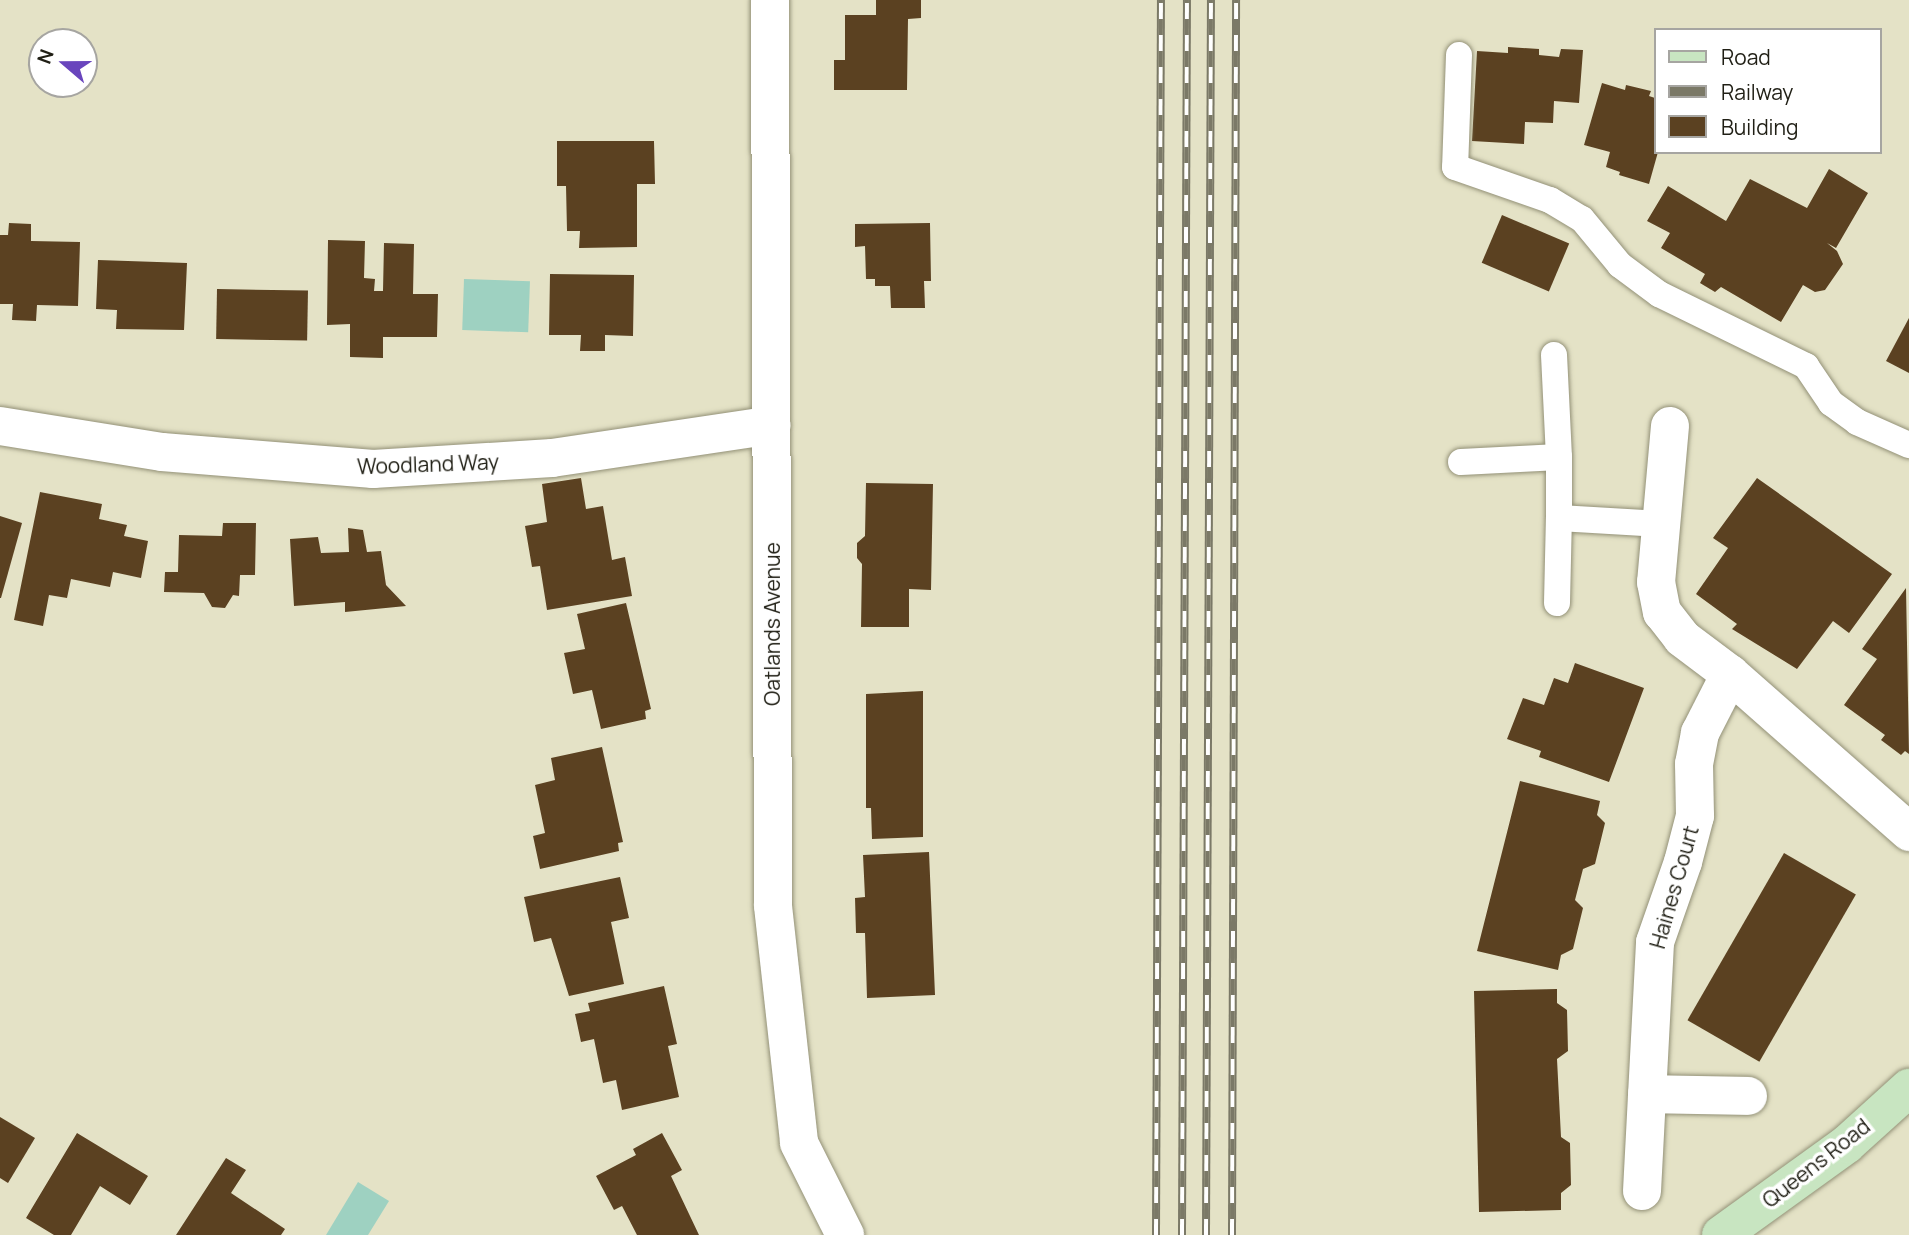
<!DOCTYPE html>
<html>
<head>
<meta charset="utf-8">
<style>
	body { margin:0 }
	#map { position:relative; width:1909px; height:1235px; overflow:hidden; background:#e4e2c6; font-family:Manrope,sans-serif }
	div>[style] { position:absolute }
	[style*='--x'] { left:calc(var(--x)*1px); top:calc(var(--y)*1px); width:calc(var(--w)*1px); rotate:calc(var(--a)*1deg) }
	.water>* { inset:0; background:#9ed1c1; transform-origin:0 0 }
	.building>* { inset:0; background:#5b4121; transform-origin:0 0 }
	.roads { filter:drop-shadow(0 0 2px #939177) drop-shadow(0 0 2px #939177) }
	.lane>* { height:26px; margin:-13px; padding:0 13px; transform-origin:13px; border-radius:13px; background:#fff }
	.street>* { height:38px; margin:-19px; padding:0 19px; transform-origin:19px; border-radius:19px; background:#fff }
	.primary>* { height:38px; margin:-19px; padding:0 19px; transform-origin:19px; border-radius:19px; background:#c8e5c1 }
	.rail>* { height:8px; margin-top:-4px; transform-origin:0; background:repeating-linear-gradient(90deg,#fff 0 16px,#7b7967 0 32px); box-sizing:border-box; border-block:2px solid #7b7967 }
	span { translate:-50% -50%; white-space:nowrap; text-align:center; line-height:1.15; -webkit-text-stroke:7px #fff; paint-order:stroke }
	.street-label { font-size:21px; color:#201f15 }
	.legend { position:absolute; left:1654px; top:28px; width:228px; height:126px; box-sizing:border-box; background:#fff; border:2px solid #a6a5a1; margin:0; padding:9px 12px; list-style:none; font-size:21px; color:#201f15 }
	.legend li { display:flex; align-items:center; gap:14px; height:35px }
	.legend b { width:35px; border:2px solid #a6a5a1 }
	.north { position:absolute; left:28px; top:28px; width:70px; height:70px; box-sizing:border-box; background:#fff; border:2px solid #a6a5a1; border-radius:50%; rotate:290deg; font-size:19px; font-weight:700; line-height:28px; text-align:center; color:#201f15 }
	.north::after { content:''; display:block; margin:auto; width:24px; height:32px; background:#6945bd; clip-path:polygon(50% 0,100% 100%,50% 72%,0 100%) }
</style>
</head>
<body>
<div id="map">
	<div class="water">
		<i style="left:464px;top:279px;width:66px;height:51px;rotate:2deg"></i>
		<i style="clip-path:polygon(358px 1182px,389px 1201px,368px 1235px,326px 1235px)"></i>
	</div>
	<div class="building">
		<i style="clip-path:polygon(876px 0,921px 0,921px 18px,908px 19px,907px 90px,834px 90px,834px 60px,845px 60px,845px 15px,876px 15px)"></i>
		<i style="clip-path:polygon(1508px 47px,1539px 49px,1539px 55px,1559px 57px,1561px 49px,1583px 50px,1579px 103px,1554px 101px,1553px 123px,1525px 122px,1524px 144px,1472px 141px,1477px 51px,1508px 53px)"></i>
		<i style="clip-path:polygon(1602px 83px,1625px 90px,1626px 85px,1651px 91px,1649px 96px,1655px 98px,1658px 152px,1649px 184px,1619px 175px,1620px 172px,1606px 167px,1610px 152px,1584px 145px)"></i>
		<i style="clip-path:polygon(557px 141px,654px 141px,655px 184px,637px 184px,637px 247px,579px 248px,580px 231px,567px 231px,566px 186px,557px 186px)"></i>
		<i style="clip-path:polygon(1829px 169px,1868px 193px,1836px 248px,1827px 243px,1837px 251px,1843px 264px,1825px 290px,1815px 292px,1803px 285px,1781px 322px,1721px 287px,1715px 292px,1700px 283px,1705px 274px,1661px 248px,1670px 233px,1647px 221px,1668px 186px,1726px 221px,1750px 179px,1807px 208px)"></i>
		<i style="left:1502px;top:215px;width:73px;height:52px;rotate:23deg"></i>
		<i style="clip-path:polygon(9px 223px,31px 224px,31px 241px,80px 242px,78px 306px,37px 305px,36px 321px,12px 320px,13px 304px,0 304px,0 235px,8px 235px)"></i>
		<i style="clip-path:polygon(930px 223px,931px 281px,924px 281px,925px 308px,891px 308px,890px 286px,875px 286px,875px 279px,866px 279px,865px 246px,855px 247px,855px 224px)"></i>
		<i style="clip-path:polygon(328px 240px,365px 241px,364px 278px,375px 279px,374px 291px,383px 291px,384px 243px,414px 244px,413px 294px,438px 294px,437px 337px,383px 337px,383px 358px,350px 357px,350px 324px,327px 325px)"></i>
		<i style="clip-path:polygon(98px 260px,187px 263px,184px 330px,116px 329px,117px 310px,96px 309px)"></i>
		<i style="clip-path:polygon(550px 274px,634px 275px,633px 336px,605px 335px,605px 351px,580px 351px,581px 335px,549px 335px)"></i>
		<i style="left:217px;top:289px;width:91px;height:50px;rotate:1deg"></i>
		<i style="clip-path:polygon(1909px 318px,1909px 373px,1886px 361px)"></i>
		<i style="clip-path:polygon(581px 478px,586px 509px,603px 506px,612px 560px,625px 557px,632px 596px,547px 610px,540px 566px,532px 567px,525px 526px,547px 522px,542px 484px)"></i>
		<i style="clip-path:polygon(1757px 478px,1892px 574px,1849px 633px,1833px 621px,1797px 669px,1732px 629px,1737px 624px,1696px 594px,1728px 548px,1713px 538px)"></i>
		<i style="clip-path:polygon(866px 483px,933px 484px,931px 590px,909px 589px,909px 627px,861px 627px,862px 564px,857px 558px,857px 543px,865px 536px)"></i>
		<i style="clip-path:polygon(40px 492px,102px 504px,99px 519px,127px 525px,124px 536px,148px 541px,141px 578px,113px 572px,110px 587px,71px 579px,67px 598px,49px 595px,43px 626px,14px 620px)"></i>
		<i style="clip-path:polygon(0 516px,22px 523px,1px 598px,0 598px)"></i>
		<i style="clip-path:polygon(223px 523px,256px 523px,255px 575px,240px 575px,239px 596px,233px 595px,225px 608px,212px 607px,204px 593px,164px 592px,165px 572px,178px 572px,179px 535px,222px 536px)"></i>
		<i style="clip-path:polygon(348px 528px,363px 530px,367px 552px,381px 551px,386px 585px,406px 606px,345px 612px,345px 602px,294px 606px,290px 539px,318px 537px,321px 553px,349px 552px)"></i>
		<i style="clip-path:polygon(1906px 588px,1909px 754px,1905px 751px,1901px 755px,1881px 740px,1885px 735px,1844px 705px,1877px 659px,1862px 649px)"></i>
		<i style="clip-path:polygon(626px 603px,651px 709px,645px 711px,646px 719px,601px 729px,592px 690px,573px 694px,564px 653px,585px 649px,577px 614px)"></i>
		<i style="clip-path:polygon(1575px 663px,1644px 688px,1609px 782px,1539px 757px,1541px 751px,1507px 739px,1523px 698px,1544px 705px,1554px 678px,1568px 683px)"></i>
		<i style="clip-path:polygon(923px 691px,923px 837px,872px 839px,871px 808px,866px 808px,866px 694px)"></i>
		<i style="clip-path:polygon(602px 747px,623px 842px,618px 843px,619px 851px,540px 869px,533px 836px,545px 833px,535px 785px,555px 780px,551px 758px)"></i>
		<i style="clip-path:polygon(1520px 781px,1600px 801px,1597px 815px,1605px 823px,1595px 864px,1583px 869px,1575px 900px,1583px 908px,1573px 949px,1561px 955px,1558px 970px,1477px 951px)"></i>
		<i style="clip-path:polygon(929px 852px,935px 995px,867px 998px,865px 933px,856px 933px,855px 898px,865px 897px,863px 855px)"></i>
		<i style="left:1784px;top:853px;width:83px;height:193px;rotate:30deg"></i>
		<i style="clip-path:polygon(620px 877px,629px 918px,611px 922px,624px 984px,569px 996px,551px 938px,534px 942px,524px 897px)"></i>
		<i style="clip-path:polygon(664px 986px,677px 1044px,668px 1046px,679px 1097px,622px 1110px,616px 1080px,603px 1083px,594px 1039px,581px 1042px,575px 1014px,590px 1011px,588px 1003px)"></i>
		<i style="clip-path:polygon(1557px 989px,1557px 1003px,1567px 1010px,1568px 1051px,1557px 1059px,1561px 1137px,1570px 1143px,1571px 1185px,1561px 1193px,1561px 1210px,1479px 1212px,1474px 991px)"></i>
		<i style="clip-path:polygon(0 1117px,35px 1138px,8px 1183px,0 1178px)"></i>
		<i style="clip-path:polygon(77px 1133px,148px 1176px,130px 1205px,100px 1186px,71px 1235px,54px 1235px,26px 1218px)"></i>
		<i style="clip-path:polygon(662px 1133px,682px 1170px,671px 1176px,699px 1235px,637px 1235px,622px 1206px,614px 1210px,596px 1176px,636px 1155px,633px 1149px)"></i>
		<i style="clip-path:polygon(226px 1158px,246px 1170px,231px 1193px,285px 1229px,281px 1235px,176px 1235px)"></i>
	</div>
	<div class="roads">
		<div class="lane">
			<i style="--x:1459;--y:55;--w:112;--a:92"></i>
			<i style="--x:1455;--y:167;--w:101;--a:19.2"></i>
			<i style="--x:1550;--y:200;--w:37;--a:31"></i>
			<i style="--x:1582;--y:219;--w:60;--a:50.4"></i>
			<i style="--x:1620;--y:265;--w:49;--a:36.6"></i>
			<i style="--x:1659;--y:294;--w:164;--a:26.1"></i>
			<i style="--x:1806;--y:366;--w:45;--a:56"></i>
			<i style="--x:1831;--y:403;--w:32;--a:36"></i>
			<i style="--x:1857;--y:422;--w:57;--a:23.9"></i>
			<i style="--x:1554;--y:355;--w:102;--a:87.2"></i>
			<i style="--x:1461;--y:462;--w:98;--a:-2.9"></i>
			<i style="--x:1559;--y:457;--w:61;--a:90"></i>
			<i style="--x:1559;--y:518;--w:102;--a:3.4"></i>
			<i style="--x:1557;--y:603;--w:85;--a:-88.7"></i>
		</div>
		<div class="street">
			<i style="--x:770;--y:0;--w:906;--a:89.81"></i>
			<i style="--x:773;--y:906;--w:238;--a:83.7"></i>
			<i style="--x:799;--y:1143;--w:103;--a:63.4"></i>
			<i style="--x:0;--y:426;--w:164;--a:9.1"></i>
			<i style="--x:162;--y:452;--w:212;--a:4.6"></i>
			<i style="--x:373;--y:469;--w:179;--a:-3.5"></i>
			<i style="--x:552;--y:458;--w:222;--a:-8.5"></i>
			<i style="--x:1670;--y:426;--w:157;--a:95.1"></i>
			<i style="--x:1656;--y:582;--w:31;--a:79"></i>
			<i style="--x:1662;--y:612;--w:33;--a:52"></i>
			<i style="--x:1682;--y:638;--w:60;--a:36.9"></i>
			<i style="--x:1730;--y:674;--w:239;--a:41.4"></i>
			<i style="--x:1647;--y:1094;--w:101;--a:1.1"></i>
			<i style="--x:1642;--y:1191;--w:249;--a:-87"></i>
			<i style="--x:1655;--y:942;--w:85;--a:-70.7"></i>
			<i style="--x:1683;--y:862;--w:48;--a:-75.4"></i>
			<i style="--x:1695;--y:816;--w:52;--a:-91.1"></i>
			<i style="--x:1694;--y:764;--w:32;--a:-79"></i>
			<i style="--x:1700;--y:733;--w:66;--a:-63"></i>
		</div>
		<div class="primary">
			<i style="--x:1721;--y:1235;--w:155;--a:-35.8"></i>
			<i style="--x:1847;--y:1144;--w:84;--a:-42.1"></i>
		</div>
	</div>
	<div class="rail">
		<i style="--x:1156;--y:1235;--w:1235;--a:-89.77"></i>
		<i style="--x:1182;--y:1235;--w:1235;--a:-89.77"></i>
		<i style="--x:1206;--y:1235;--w:1235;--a:-89.77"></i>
		<i style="--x:1232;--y:1235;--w:1235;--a:-89.81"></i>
	</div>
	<div class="street-label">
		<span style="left:428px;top:464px;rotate:-2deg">Woodland Way</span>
		<span style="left:772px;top:624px;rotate:-90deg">Oatlands Avenue</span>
		<span style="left:1674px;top:887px;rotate:-74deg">Haines Court</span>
		<span style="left:1816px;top:1163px;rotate:-38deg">Queens Road</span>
	</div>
	<ul class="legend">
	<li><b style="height:9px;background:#c8e5c1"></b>Road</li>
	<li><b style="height:9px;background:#7b7967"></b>Railway</li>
	<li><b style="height:19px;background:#5b4121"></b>Building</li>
	</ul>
	<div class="north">N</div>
</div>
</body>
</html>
